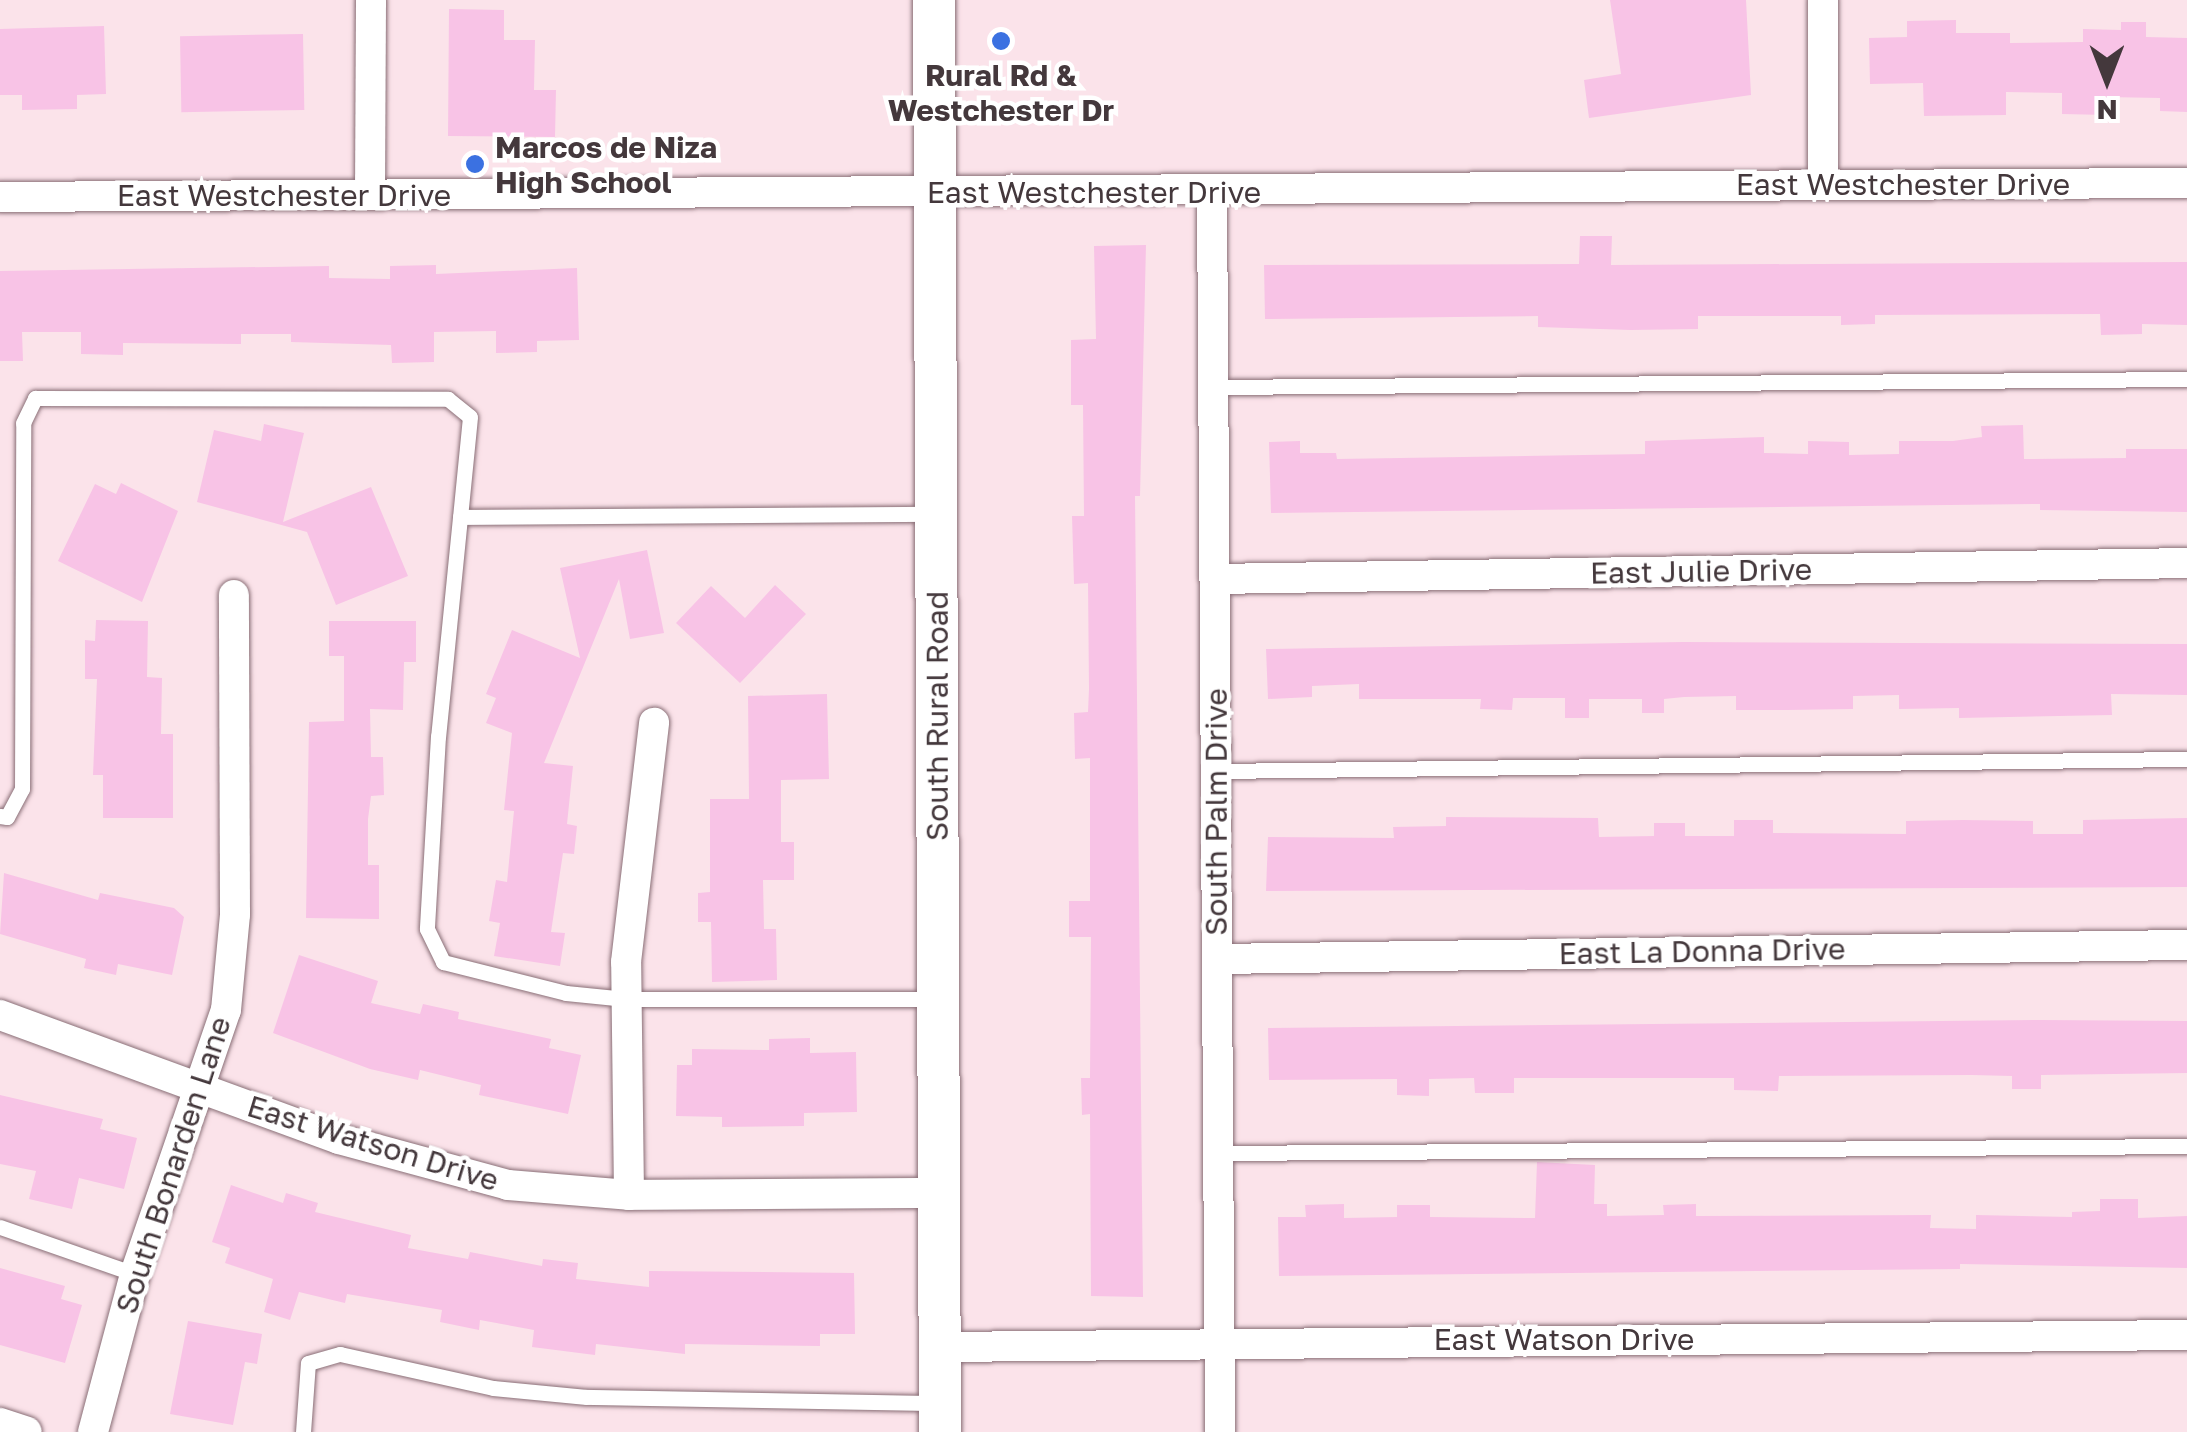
<!DOCTYPE html>
<html>
<head>
<meta charset="utf-8">
<style>
	body { margin:0 }
	#map { position:relative; width:2187px; height:1432px; overflow:hidden; background:#fbe3ea; font-family:"Golos Text",sans-serif }
	div>[style] { position:absolute }
	[style*='--x'] { left:calc(var(--x)*1px); top:calc(var(--y)*1px); width:calc(var(--w)*1px); rotate:calc(var(--a)*1deg) }
	.building>* { inset:0; background:#f8c3e6; transform-origin:0 0 }
	.roads { filter:drop-shadow(0 0 2px #896e76) drop-shadow(0 0 2px #896e76) }
	.service>* { height:15px; margin:-7.5px; padding:0 7.5px; transform-origin:7.5px; border-radius:7.5px; background:#fff }
	.minor>* { height:30px; margin:-15px; padding:0 15px; transform-origin:15px; border-radius:15px; background:#fff }
	.secondary>* { height:42px; margin:-21px; padding:0 21px; transform-origin:21px; border-radius:21px; background:#fff }
	.dots>* { width:28px; height:28px; translate:-50% -50%; box-sizing:border-box; border:5px solid #fff; border-radius:50% }
	span { translate:-50% -50%; white-space:nowrap; text-align:center; line-height:1.15; -webkit-text-stroke:9px #fff; paint-order:stroke }
	.poi-label { font-size:30px; color:#44383c; font-weight:700 }
	.left { translate:0 -50%; text-align:left }
	.street-label { font-size:30px; color:#44383c }
	.north { position:absolute; left:2057px; top:30px; width:100px; height:100px; -webkit-text-stroke:8px #fff; paint-order:stroke; rotate:180deg; font-size:28px; font-weight:700; line-height:40px; text-align:center; color:#44383c }
	.north::after { content:''; display:block; margin:auto; width:35px; height:45px; background:#44383c; clip-path:polygon(50% 0,100% 100%,50% 72%,0 100%) }
</style>
</head>
<body>
<div id="map">
	<div class="building">
		<i style="clip-path:polygon(1610px 0,1746px 0,1751px 95px,1589px 118px,1584px 80px,1621px 74px)"></i>
		<i style="clip-path:polygon(449px 9px,504px 10px,504px 40px,535px 40px,534px 90px,556px 90px,555px 137px,448px 136px)"></i>
		<i style="clip-path:polygon(1956px 20px,1956px 33px,2010px 33px,2010px 43px,2083px 42px,2083px 29px,2121px 30px,2121px 22px,2146px 22px,2146px 37px,2187px 38px,2187px 112px,2160px 111px,2160px 98px,2107px 97px,2107px 115px,2062px 114px,2062px 93px,2006px 92px,2006px 115px,1924px 116px,1923px 83px,1870px 84px,1869px 38px,1907px 37px,1907px 21px)"></i>
		<i style="clip-path:polygon(104px 26px,106px 94px,77px 95px,77px 109px,22px 110px,22px 95px,0 95px,0 29px)"></i>
		<i style="left:303px;top:34px;width:76px;height:123px;rotate:89deg"></i>
		<i style="clip-path:polygon(1580px 236px,1612px 236px,1611px 265px,2187px 262px,2187px 325px,2142px 324px,2142px 334px,2101px 335px,2100px 314px,1875px 315px,1875px 324px,1841px 325px,1841px 316px,1698px 316px,1698px 329px,1631px 330px,1538px 327px,1538px 316px,1265px 319px,1264px 265px,1579px 264px)"></i>
		<i style="clip-path:polygon(1146px 245px,1140px 496px,1135px 496px,1143px 1297px,1091px 1296px,1090px 1114px,1082px 1115px,1081px 1078px,1090px 1078px,1091px 937px,1069px 937px,1069px 901px,1090px 901px,1090px 758px,1075px 759px,1074px 713px,1088px 712px,1089px 689px,1088px 583px,1074px 584px,1072px 516px,1084px 516px,1083px 405px,1071px 405px,1071px 340px,1096px 339px,1094px 246px)"></i>
		<i style="clip-path:polygon(436px 265px,436px 274px,577px 268px,579px 340px,537px 341px,537px 352px,496px 353px,496px 331px,434px 332px,434px 362px,392px 363px,391px 345px,291px 342px,291px 334px,241px 334px,241px 344px,123px 343px,123px 355px,81px 354px,81px 332px,22px 332px,23px 361px,0 361px,0 271px,329px 266px,329px 278px,390px 279px,390px 266px)"></i>
		<i style="clip-path:polygon(264px 424px,304px 433px,283px 522px,371px 487px,408px 576px,336px 605px,307px 532px,197px 502px,214px 430px,261px 441px)"></i>
		<i style="clip-path:polygon(2023px 425px,2024px 459px,2126px 458px,2126px 449px,2187px 449px,2187px 512px,2040px 510px,2040px 504px,1271px 513px,1269px 442px,1300px 441px,1300px 453px,1336px 453px,1337px 459px,1645px 454px,1645px 441px,1764px 437px,1764px 453px,1808px 454px,1808px 441px,1849px 442px,1849px 455px,1899px 454px,1899px 441px,1953px 441px,1982px 437px,1981px 426px)"></i>
		<i style="clip-path:polygon(121px 483px,178px 511px,142px 602px,58px 561px,95px 484px,116px 494px)"></i>
		<i style="clip-path:polygon(647px 550px,664px 633px,630px 639px,619px 579px,544px 763px,573px 766px,567px 824px,577px 826px,574px 854px,563px 853px,551px 932px,565px 933px,560px 966px,494px 956px,500px 923px,489px 921px,496px 880px,507px 882px,514px 811px,504px 810px,512px 733px,486px 723px,496px 698px,486px 694px,512px 630px,580px 658px,560px 568px)"></i>
		<i style="clip-path:polygon(775px 585px,806px 614px,740px 683px,676px 623px,711px 586px,745px 618px)"></i>
		<i style="clip-path:polygon(96px 620px,148px 621px,147px 677px,162px 678px,161px 734px,173px 734px,173px 818px,103px 818px,103px 775px,93px 775px,97px 679px,85px 679px,85px 640px,95px 641px)"></i>
		<i style="clip-path:polygon(329px 621px,416px 621px,416px 662px,404px 662px,403px 710px,370px 709px,371px 757px,383px 757px,384px 795px,371px 796px,368px 819px,368px 865px,379px 865px,379px 919px,306px 918px,309px 722px,344px 721px,344px 656px,329px 656px)"></i>
		<i style="clip-path:polygon(1683px 642px,2187px 644px,2187px 695px,2111px 694px,2112px 715px,1959px 718px,1959px 708px,1899px 709px,1899px 695px,1853px 696px,1853px 709px,1787px 710px,1736px 710px,1736px 696px,1684px 697px,1664px 699px,1664px 713px,1642px 713px,1642px 699px,1589px 699px,1589px 718px,1565px 718px,1565px 698px,1513px 698px,1512px 710px,1480px 709px,1481px 699px,1359px 699px,1359px 684px,1312px 686px,1312px 697px,1268px 699px,1266px 649px)"></i>
		<i style="clip-path:polygon(827px 694px,829px 779px,781px 780px,781px 842px,794px 842px,794px 880px,763px 880px,764px 929px,776px 929px,777px 980px,712px 982px,711px 922px,698px 922px,698px 893px,710px 892px,710px 799px,749px 799px,748px 696px)"></i>
		<i style="clip-path:polygon(1446px 817px,1598px 818px,1599px 837px,1654px 836px,1654px 823px,1685px 823px,1685px 836px,1734px 836px,1734px 820px,1773px 820px,1773px 833px,1906px 834px,1906px 821px,1963px 820px,2033px 821px,2033px 834px,2083px 834px,2083px 820px,2187px 818px,2187px 887px,1266px 891px,1268px 837px,1394px 838px,1393px 827px,1446px 826px)"></i>
		<i style="clip-path:polygon(4px 873px,98px 900px,100px 893px,174px 908px,184px 917px,172px 975px,118px 964px,116px 975px,84px 968px,86px 959px,0 934px)"></i>
		<i style="clip-path:polygon(299px 955px,378px 981px,371px 1003px,420px 1014px,423px 1004px,459px 1012px,458px 1019px,551px 1039px,549px 1048px,581px 1055px,568px 1114px,479px 1095px,481px 1085px,420px 1070px,418px 1080px,370px 1069px,273px 1033px)"></i>
		<i style="clip-path:polygon(2040px 1020px,2187px 1021px,2187px 1073px,2041px 1075px,2041px 1089px,2012px 1089px,2012px 1076px,1972px 1075px,1779px 1076px,1778px 1091px,1734px 1090px,1734px 1078px,1514px 1078px,1514px 1093px,1475px 1093px,1474px 1078px,1429px 1079px,1429px 1096px,1397px 1095px,1397px 1079px,1269px 1080px,1268px 1028px)"></i>
		<i style="clip-path:polygon(810px 1038px,810px 1053px,856px 1052px,857px 1112px,804px 1113px,804px 1126px,722px 1127px,722px 1117px,676px 1116px,677px 1065px,692px 1065px,692px 1049px,769px 1050px,769px 1039px)"></i>
		<i style="clip-path:polygon(0 1095px,103px 1119px,100px 1129px,137px 1138px,124px 1189px,79px 1178px,72px 1209px,29px 1199px,36px 1171px,0 1164px)"></i>
		<i style="clip-path:polygon(1537px 1162px,1595px 1165px,1594px 1204px,1607px 1204px,1607px 1216px,1664px 1215px,1663px 1205px,1696px 1204px,1696px 1216px,1931px 1215px,1930px 1228px,1976px 1229px,1976px 1215px,2072px 1217px,2072px 1212px,2100px 1211px,2100px 1199px,2138px 1199px,2138px 1218px,2187px 1216px,2187px 1268px,1960px 1264px,1960px 1269px,1279px 1276px,1278px 1217px,1306px 1217px,1305px 1205px,1344px 1204px,1344px 1218px,1397px 1217px,1397px 1205px,1430px 1205px,1430px 1217px,1535px 1218px)"></i>
		<i style="clip-path:polygon(231px 1185px,283px 1203px,286px 1193px,318px 1203px,315px 1212px,411px 1235px,408px 1248px,468px 1259px,470px 1252px,542px 1266px,543px 1259px,578px 1263px,576px 1279px,649px 1287px,649px 1271px,854px 1273px,855px 1334px,820px 1334px,820px 1346px,685px 1344px,685px 1354px,596px 1344px,595px 1355px,532px 1347px,534px 1330px,480px 1320px,479px 1330px,440px 1322px,442px 1310px,347px 1294px,345px 1303px,299px 1292px,290px 1320px,264px 1312px,273px 1279px,225px 1263px,230px 1248px,212px 1242px)"></i>
		<i style="clip-path:polygon(0 1268px,65px 1286px,61px 1299px,82px 1305px,65px 1363px,0 1345px)"></i>
		<i style="clip-path:polygon(188px 1321px,262px 1334px,257px 1364px,245px 1362px,233px 1425px,170px 1414px)"></i>
	</div>
	<div class="roads">
		<div class="service">
			<i style="--x:1213;--y:387;--w:974;--a:-0.47"></i>
			<i style="--x:460;--y:517;--w:472;--a:-0.4"></i>
			<i style="--x:1216;--y:771;--w:971;--a:-0.71"></i>
			<i style="--x:0;--y:816;--w:7;--a:8"></i>
			<i style="--x:7;--y:817;--w:32;--a:-62"></i>
			<i style="--x:22;--y:789;--w:366;--a:-89.8"></i>
			<i style="--x:23;--y:423;--w:28;--a:-64"></i>
			<i style="--x:35;--y:398;--w:413;--a:0.1"></i>
			<i style="--x:448;--y:399;--w:28;--a:39"></i>
			<i style="--x:470;--y:417;--w:321;--a:95.7"></i>
			<i style="--x:438;--y:736;--w:193;--a:93.3"></i>
			<i style="--x:427;--y:929;--w:37;--a:64"></i>
			<i style="--x:443;--y:962;--w:127;--a:14.1"></i>
			<i style="--x:566;--y:993;--w:60;--a:5.7"></i>
			<i style="--x:626;--y:999;--w:309;--a:0"></i>
			<i style="--x:1218;--y:1153;--w:969;--a:-0.41"></i>
			<i style="--x:0;--y:1227;--w:143;--a:19.2"></i>
			<i style="--x:303;--y:1432;--w:69;--a:-85.9"></i>
			<i style="--x:308;--y:1363;--w:33;--a:-16"></i>
			<i style="--x:340;--y:1354;--w:157;--a:12.5"></i>
			<i style="--x:493;--y:1388;--w:94;--a:5.5"></i>
			<i style="--x:587;--y:1397;--w:349;--a:1"></i>
		</div>
		<div class="minor">
			<i style="--x:1823;--y:0;--w:184;--a:90"></i>
			<i style="--x:1212;--y:192;--w:1240;--a:89.63"></i>
			<i style="--x:370;--y:193;--w:193;--a:-89.7"></i>
			<i style="--x:0;--y:197;--w:2187;--a:-0.37"></i>
			<i style="--x:1215;--y:579;--w:972;--a:-0.94"></i>
			<i style="--x:1217;--y:959;--w:970;--a:-0.83"></i>
			<i style="--x:0;--y:1015;--w:361;--a:20.1"></i>
			<i style="--x:339;--y:1139;--w:175;--a:15.2"></i>
			<i style="--x:508;--y:1185;--w:121;--a:4.7"></i>
			<i style="--x:629;--y:1195;--w:311;--a:-0.4"></i>
			<i style="--x:629;--y:1195;--w:233;--a:-90.7"></i>
			<i style="--x:626;--y:962;--w:241;--a:-83.3"></i>
			<i style="--x:940;--y:1347;--w:1247;--a:-0.55"></i>
			<i style="--x:0;--y:1423;--w:28;--a:18"></i>
			<i style="--x:93;--y:1432;--w:163;--a:-75.1"></i>
			<i style="--x:135;--y:1274;--w:279;--a:-71"></i>
			<i style="--x:226;--y:1010;--w:95;--a:-84.6"></i>
			<i style="--x:235;--y:915;--w:320;--a:-90.2"></i>
		</div>
		<div class="secondary">
			<i style="--x:934;--y:0;--w:1432;--a:89.76"></i>
		</div>
	</div>
	<div class="dots">
		<i style="left:1001px;top:41px;background:#3b71e1"></i>
		<i style="left:475px;top:164px;background:#3b71e1"></i>
	</div>
	<div class="poi-label">
		<span style="left:1001px;top:92px">Rural Rd &amp;<br>Westchester Dr</span>
		<span class="left" style="left:495px;top:164px">Marcos de Niza<br>High School</span>
	</div>
	<div class="street-label">
		<span style="left:1903px;top:184px">East Westchester Drive</span>
		<span style="left:1094px;top:192px">East Westchester Drive</span>
		<span style="left:284px;top:195px">East Westchester Drive</span>
		<span style="left:1701px;top:571px;rotate:-1deg">East Julie Drive</span>
		<span style="left:937px;top:716px;rotate:-90deg">South Rural Road</span>
		<span style="left:1216px;top:812px;rotate:-90deg">South Palm Drive</span>
		<span style="left:1702px;top:951px;rotate:-1deg">East La Donna Drive</span>
		<span style="left:373px;top:1143px;rotate:17deg">East Watson Drive</span>
		<span style="left:173px;top:1165px;rotate:-72deg">South Bonarden Lane</span>
		<span style="left:1564px;top:1339px">East Watson Drive</span>
	</div>
	<div class="north">N</div>
</div>
</body>
</html>
